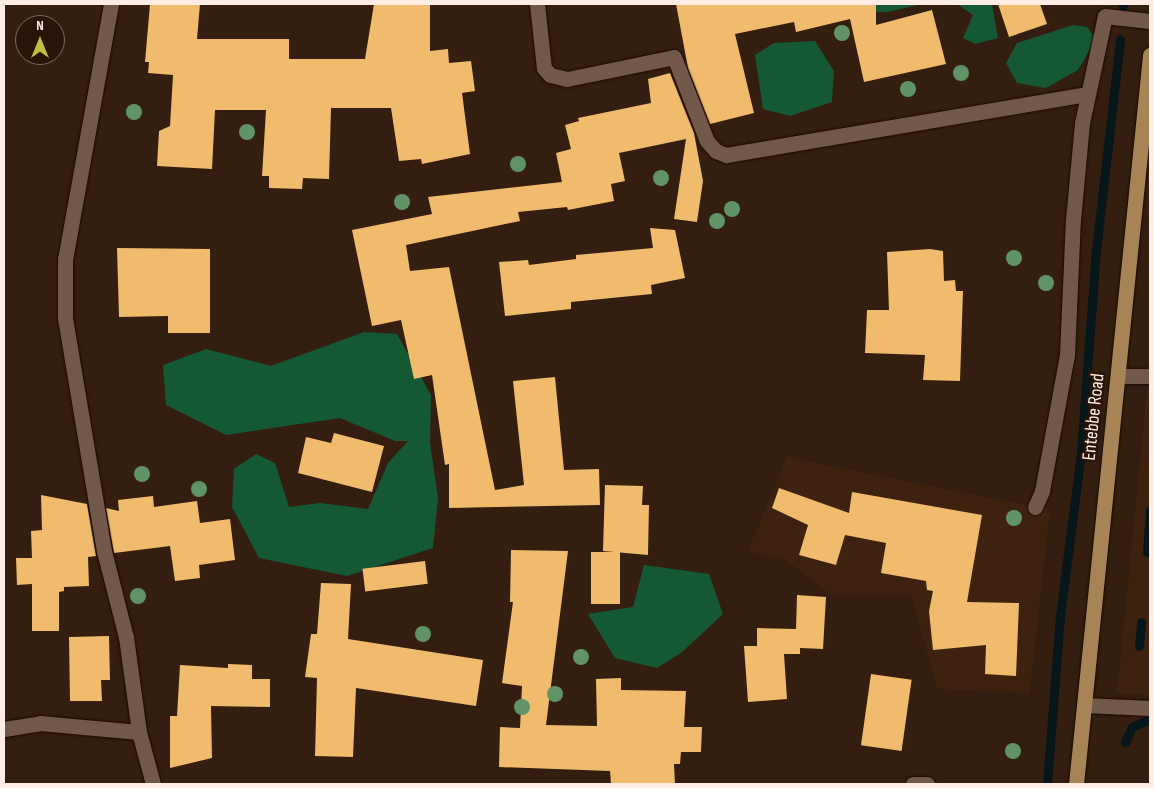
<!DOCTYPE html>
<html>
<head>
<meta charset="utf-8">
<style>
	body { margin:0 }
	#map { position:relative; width:1154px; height:788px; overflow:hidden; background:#331e10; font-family:"Sofia Sans Condensed",sans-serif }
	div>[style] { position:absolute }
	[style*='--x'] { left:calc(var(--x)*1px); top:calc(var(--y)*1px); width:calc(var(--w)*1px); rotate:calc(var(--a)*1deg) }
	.built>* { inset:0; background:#3e2210 }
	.green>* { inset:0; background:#155934 }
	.stream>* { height:9px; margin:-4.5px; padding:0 4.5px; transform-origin:4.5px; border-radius:4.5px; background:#07161a }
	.building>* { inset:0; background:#f1bb6d; transform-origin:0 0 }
	.roads { filter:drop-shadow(0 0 1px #1a0700) drop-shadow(0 0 1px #1a0700) }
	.minor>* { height:15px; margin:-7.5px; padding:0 7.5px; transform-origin:7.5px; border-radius:7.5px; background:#725849 }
	.major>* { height:15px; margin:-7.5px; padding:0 7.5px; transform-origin:7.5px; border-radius:7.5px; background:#a78456 }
	.trees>* { width:16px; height:16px; margin:-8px; border-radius:50%; background:#609467 }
	span { translate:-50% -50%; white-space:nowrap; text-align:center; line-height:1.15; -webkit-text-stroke:5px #291407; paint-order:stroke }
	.street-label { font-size:19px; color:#fdede4 }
	.frame { position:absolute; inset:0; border:5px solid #fdede4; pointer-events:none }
	.north { position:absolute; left:15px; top:15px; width:50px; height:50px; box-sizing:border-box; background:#291407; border:1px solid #7e6b5f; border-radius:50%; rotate:0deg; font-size:14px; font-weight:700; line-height:20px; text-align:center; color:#fdede4 }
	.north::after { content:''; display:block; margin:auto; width:18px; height:22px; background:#c0be41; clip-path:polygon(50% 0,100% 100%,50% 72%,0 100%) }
</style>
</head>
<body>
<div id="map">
	<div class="built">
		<i style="clip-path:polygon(1147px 389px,1150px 389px,1150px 695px,1117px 693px)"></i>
		<i style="clip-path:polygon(787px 457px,1050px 510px,1030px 693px,937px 689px,911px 593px,829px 593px,787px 561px,748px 551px)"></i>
	</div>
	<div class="green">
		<i style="clip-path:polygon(849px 4px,922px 4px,887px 12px,851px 11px)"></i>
		<i style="clip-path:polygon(957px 4px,992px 4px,998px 38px,975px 44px,963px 38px,973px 15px)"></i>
		<i style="clip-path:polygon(1073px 25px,1087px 27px,1096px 39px,1078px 70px,1046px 88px,1017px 83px,1006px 63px,1017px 43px)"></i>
		<i style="clip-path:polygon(815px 41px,834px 71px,832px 102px,790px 116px,763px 109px,755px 55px,774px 43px)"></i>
		<i style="clip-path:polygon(364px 332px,397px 334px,431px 395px,430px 443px,438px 498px,433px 548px,347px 576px,259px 558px,232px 507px,234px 469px,256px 454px,275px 463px,289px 507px,320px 503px,368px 509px,388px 463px,408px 441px,395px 441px,340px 418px,226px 435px,166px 405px,163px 365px,206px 349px,271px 366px)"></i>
		<i style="clip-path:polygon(644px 565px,709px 574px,723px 614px,681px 653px,657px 668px,615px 658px,588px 614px,633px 607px)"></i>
	</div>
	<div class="stream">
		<i style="--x:1123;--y:6;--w:2;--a:-90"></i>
		<i style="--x:1147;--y:552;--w:42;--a:-85.9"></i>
		<i style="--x:1139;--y:646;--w:24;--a:-85"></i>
		<i style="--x:1125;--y:742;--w:17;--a:-65"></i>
		<i style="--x:1132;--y:727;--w:20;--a:-24"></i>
		<i style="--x:1047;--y:784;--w:169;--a:-85.6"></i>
		<i style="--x:1060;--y:616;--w:164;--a:-82.7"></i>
		<i style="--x:1081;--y:453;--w:203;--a:-85.8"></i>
		<i style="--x:1096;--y:251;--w:213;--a:-83.5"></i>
	</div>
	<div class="building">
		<i style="clip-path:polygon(150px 4px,200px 4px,197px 39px,289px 39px,289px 59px,365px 59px,374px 4px,430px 4px,430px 51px,448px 49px,449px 63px,471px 61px,475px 91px,462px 93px,470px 154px,422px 164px,421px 159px,399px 161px,391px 108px,331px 108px,329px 179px,303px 178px,302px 189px,269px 188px,269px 176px,262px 176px,266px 110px,215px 110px,212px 169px,157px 166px,159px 131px,170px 126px,173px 75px,148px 73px,149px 62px,145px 62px)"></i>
		<i style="clip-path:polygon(676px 4px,876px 4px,876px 25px,932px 10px,946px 64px,864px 82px,850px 19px,796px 32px,794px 22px,735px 34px,754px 113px,710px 124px,688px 68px)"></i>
		<i style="clip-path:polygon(998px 4px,1040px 4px,1047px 24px,1009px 37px)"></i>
		<i style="clip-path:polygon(670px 73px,694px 133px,703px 181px,697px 222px,674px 219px,686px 139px,619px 153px,625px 181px,611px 184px,614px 201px,568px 210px,567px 207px,518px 212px,520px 221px,406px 245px,410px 271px,449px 267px,495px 490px,524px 485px,513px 381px,555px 377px,564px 470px,599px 469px,600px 505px,449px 508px,449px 464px,445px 465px,432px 375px,414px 379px,401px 320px,372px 326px,352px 230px,432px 214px,428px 197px,562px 182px,556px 153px,571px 149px,565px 125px,579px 121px,578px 118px,651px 103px,648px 79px)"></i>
		<i style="clip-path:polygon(650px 228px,675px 230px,685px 278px,651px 285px,652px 294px,571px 302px,571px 309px,505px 316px,499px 262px,528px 260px,529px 265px,576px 259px,576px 255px,653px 248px)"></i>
		<i style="clip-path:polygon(117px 248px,210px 249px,210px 333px,168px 333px,168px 316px,119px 317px)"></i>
		<i style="clip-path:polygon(930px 249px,943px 251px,944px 281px,955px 280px,956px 291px,963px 291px,960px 381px,923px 380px,925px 355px,865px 353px,867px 310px,889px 310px,887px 252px)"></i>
		<i style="clip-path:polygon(334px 433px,384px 446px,372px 492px,298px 473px,306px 437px,331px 443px)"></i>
		<i style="clip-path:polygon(605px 485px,643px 486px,642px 505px,649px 505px,648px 555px,603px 551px)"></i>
		<i style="clip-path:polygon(779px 488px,849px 513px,852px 492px,982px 515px,967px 602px,1019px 603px,1016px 676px,985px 674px,986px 645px,933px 650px,929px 611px,933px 591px,927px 590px,926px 581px,881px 573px,886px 543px,845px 535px,836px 565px,799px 555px,808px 525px,772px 508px)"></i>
		<i style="clip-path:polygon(41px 495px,87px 504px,96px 556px,88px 557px,89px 586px,64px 587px,64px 591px,59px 592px,59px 631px,32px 631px,32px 584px,17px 585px,16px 558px,32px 558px,31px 531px,42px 530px)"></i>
		<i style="clip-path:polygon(153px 496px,154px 507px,197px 501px,200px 523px,230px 519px,235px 560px,199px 565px,200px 578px,175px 581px,170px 546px,114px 553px,106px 508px,119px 511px,118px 500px)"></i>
		<i style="clip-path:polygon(511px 550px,568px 551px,546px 725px,597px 726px,596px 679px,621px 678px,621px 690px,686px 691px,684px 727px,702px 727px,701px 752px,681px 752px,680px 764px,674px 764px,675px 784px,611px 784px,610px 771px,499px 767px,500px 727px,520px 728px,522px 686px,502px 683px,513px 602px,510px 602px)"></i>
		<i style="left:591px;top:552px;width:29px;height:52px"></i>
		<i style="left:425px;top:561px;width:23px;height:63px;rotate:83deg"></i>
		<i style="clip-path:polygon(321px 583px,351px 584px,348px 639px,483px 660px,476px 706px,356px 688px,353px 757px,315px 756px,317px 678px,305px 677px,311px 634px,317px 634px)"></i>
		<i style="clip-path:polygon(797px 595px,826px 597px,823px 649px,800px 648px,800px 654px,784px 654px,787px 699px,748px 702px,744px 646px,757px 646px,757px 628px,796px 629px)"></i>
		<i style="clip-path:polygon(109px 636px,110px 680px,101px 680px,102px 701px,70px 701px,69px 637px)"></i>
		<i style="clip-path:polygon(228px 664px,252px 665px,252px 679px,270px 679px,270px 707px,211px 706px,212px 758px,170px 768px,170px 716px,177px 716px,180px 665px,228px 668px)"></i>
		<i style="left:871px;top:674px;width:41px;height:72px;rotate:8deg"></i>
	</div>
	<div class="roads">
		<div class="minor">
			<i style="--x:111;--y:4;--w:259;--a:100.2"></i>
			<i style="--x:65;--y:259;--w:59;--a:90"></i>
			<i style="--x:65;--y:318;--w:236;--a:80.5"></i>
			<i style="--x:104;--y:551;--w:89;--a:75.7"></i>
			<i style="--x:126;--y:637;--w:96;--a:82.2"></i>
			<i style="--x:139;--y:732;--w:54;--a:74.9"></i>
			<i style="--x:537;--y:4;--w:64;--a:83.8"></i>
			<i style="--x:544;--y:68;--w:9;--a:49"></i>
			<i style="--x:550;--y:75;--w:17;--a:13"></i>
			<i style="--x:567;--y:79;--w:109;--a:-11.6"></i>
			<i style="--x:674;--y:57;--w:90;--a:68.6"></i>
			<i style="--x:707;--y:141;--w:13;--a:48"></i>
			<i style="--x:716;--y:151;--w:11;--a:22"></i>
			<i style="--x:726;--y:155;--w:367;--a:-9.6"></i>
			<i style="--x:1118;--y:376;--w:32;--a:0"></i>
			<i style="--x:1035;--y:507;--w:17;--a:-66"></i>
			<i style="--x:1042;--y:491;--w:138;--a:-79.6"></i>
			<i style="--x:1067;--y:355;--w:135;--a:-87.5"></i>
			<i style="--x:1073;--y:220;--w:97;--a:-84.7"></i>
			<i style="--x:1082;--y:123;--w:109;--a:-77.9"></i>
			<i style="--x:1105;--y:16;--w:45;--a:6.3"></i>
			<i style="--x:1084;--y:705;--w:66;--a:2.6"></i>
			<i style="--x:4;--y:729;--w:36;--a:-9"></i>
			<i style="--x:40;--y:723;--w:99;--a:5.2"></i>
			<i style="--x:913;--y:784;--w:14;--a:0"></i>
		</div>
		<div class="major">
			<i style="--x:1076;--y:784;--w:733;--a:-84.2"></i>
		</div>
	</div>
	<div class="trees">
		<i style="left:842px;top:33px"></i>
		<i style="left:961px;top:73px"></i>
		<i style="left:908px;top:89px"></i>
		<i style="left:134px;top:112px"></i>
		<i style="left:247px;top:132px"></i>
		<i style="left:518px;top:164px"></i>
		<i style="left:661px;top:178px"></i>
		<i style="left:402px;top:202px"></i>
		<i style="left:732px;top:209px"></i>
		<i style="left:717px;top:221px"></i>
		<i style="left:1014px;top:258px"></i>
		<i style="left:1046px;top:283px"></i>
		<i style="left:142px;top:474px"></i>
		<i style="left:199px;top:489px"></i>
		<i style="left:1014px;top:518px"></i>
		<i style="left:138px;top:596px"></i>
		<i style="left:423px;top:634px"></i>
		<i style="left:581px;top:657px"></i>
		<i style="left:555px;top:694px"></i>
		<i style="left:522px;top:707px"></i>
		<i style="left:1013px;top:751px"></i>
	</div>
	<div class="street-label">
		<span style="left:1094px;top:417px;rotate:-84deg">Entebbe Road</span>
	</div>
	<div class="frame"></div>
	<div class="north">N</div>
</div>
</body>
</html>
